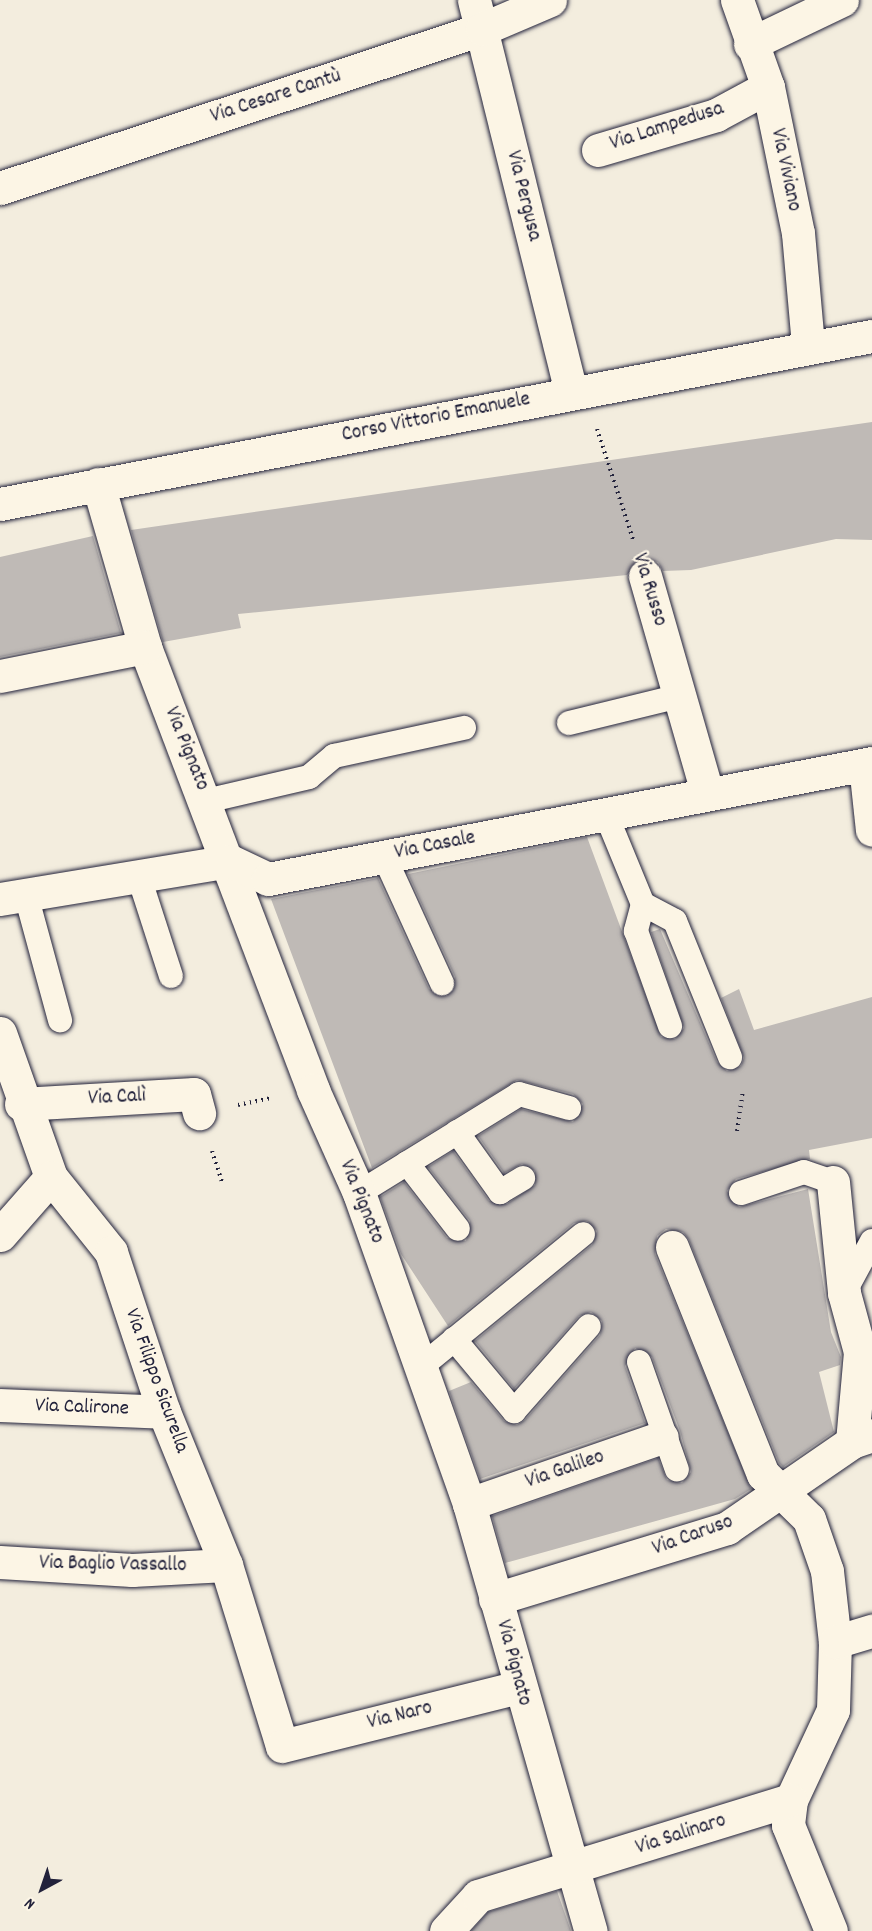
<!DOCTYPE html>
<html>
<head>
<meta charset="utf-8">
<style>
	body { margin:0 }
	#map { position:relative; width:872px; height:1931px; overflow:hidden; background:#f3edde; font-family:Dekko,sans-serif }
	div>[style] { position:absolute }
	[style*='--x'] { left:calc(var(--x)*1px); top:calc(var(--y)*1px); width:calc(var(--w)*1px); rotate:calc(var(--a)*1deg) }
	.building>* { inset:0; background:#bfbab6 }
	.path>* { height:4px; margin-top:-2px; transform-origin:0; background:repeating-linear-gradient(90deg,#22223b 0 1.5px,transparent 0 6px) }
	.roads { filter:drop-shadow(0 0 2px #22223b) drop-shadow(0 0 2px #22223b) }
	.lane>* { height:24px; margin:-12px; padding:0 12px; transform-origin:12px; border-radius:12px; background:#fcf5e5 }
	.street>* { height:33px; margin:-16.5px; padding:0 16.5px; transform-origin:16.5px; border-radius:16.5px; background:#fcf5e5 }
	.secondary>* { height:33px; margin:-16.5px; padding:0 16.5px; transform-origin:16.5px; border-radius:16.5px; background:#fcf5e5 }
	.primary>* { height:33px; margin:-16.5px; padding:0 16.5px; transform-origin:16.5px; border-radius:16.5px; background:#fcf5e5 }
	span { translate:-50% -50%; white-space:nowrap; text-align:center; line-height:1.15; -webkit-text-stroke:4.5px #fcf5e5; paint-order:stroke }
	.street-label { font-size:21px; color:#22223b }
	.north { position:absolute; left:12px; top:1859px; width:60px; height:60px; -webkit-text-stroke:4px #fcf5e5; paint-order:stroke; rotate:220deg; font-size:16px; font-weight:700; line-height:24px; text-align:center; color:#22223b }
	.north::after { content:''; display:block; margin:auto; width:21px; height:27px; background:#22223b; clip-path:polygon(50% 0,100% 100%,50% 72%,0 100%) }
</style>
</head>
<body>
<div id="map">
	<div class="building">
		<i style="clip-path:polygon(872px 422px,872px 540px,836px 539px,691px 570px,663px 571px,658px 562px,640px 558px,627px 575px,238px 614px,241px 628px,163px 642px,131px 530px)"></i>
		<i style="clip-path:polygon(93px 536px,121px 633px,0 657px,0 557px)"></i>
		<i style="clip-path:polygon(587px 837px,661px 1037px,675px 1039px,684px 1028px,651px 932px,660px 929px,717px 1062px,727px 1071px,741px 1066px,744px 1058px,721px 998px,739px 989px,754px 1030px,872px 997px,872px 1138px,809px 1150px,810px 1159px,736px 1179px,727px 1191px,739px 1207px,808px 1189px,831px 1332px,841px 1357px,840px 1365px,819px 1372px,834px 1432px,783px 1467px,779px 1463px,689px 1240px,683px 1232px,666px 1229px,657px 1236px,655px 1254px,751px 1489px,735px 1499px,505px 1563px,492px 1516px,658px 1458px,667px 1480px,682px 1483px,691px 1472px,680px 1431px,652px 1357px,635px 1348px,625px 1366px,645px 1423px,480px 1479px,449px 1391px,471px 1382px,504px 1421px,517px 1425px,525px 1420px,600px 1335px,602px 1321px,591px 1312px,579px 1316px,514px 1389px,475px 1341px,592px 1245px,597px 1231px,587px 1221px,574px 1223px,448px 1326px,401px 1254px,380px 1197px,404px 1182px,447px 1238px,466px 1241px,470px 1221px,428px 1167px,453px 1151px,489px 1201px,507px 1204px,535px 1185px,535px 1171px,522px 1164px,504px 1173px,478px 1136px,521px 1109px,573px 1122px,583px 1104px,573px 1094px,517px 1080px,372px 1168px,271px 899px,378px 878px,429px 989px,447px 996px,455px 977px,408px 874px)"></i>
		<i style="clip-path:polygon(557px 1891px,571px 1931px,471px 1931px,488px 1912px)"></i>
	</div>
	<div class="path">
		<i style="--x:597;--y:429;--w:116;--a:71.9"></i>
		<i style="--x:238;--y:1105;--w:35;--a:-12"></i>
		<i style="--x:737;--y:1131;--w:41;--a:-81.7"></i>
		<i style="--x:212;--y:1151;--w:32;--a:72"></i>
	</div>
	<div class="roads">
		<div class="lane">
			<i style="--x:569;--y:723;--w:114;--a:-13.7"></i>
			<i style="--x:206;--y:801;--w:106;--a:-13.1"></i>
			<i style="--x:309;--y:777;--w:33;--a:-40"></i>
			<i style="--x:334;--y:756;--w:133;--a:-12.2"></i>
			<i style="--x:605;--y:812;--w:100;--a:67.6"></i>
			<i style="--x:643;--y:904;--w:28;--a:105"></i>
			<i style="--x:636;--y:931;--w:101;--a:70.3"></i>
			<i style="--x:384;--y:856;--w:140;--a:65.5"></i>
			<i style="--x:139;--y:877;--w:104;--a:72.1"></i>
			<i style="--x:26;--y:895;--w:130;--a:74.8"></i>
			<i style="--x:643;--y:904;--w:36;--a:28"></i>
			<i style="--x:675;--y:921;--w:147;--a:68"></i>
			<i style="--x:457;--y:1132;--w:74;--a:54.4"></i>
			<i style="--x:500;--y:1192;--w:27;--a:-31"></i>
			<i style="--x:407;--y:1163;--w:83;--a:52.3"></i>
			<i style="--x:359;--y:1193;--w:188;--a:-31.7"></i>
			<i style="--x:519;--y:1094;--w:52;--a:15.6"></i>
			<i style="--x:741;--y:1193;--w:66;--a:-18.4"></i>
			<i style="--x:804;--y:1172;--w:31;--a:19"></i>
			<i style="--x:844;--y:1293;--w:59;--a:-61.7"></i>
			<i style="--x:454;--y:1339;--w:94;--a:50.2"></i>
			<i style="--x:514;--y:1411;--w:113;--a:-48.6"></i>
			<i style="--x:639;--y:1362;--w:114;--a:70.6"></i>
			<i style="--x:422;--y:1366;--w:208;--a:-39.3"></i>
		</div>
		<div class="street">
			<i style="--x:474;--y:0;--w:404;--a:76.1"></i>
			<i style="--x:750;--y:44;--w:102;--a:-25.6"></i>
			<i style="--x:598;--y:150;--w:123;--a:-16.5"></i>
			<i style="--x:716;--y:115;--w:59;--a:-28.3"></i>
			<i style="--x:0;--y:188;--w:508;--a:-18.26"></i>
			<i style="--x:482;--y:29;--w:74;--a:-23.1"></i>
			<i style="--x:98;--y:484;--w:170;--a:73.9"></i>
			<i style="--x:145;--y:647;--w:474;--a:69.2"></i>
			<i style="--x:313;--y:1090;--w:113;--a:65.9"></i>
			<i style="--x:359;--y:1193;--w:330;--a:70.5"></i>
			<i style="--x:469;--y:1504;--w:444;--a:74.1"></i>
			<i style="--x:645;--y:576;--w:225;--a:74"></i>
			<i style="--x:0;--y:676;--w:148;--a:-11.3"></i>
			<i style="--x:865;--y:765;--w:65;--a:83.9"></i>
			<i style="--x:0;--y:899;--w:233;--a:-9.4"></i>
			<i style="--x:230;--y:861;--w:42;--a:25.3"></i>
			<i style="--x:268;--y:879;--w:615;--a:-10.87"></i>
			<i style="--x:0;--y:1033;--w:153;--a:70.5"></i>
			<i style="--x:51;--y:1177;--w:96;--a:51.3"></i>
			<i style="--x:111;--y:1252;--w:169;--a:71.7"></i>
			<i style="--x:164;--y:1412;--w:165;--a:67.9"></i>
			<i style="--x:226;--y:1565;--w:189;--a:72.8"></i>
			<i style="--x:282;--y:1746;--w:243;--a:-14"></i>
			<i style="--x:21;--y:1104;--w:173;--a:-3.3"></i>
			<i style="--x:194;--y:1094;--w:20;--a:75"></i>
			<i style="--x:833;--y:1182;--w:112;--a:84.3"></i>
			<i style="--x:844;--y:1293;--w:61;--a:74.8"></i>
			<i style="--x:860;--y:1352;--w:90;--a:95.1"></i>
			<i style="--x:0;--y:1235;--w:77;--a:-48.7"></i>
			<i style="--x:672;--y:1247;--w:245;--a:68.2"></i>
			<i style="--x:763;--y:1474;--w:64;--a:44.4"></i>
			<i style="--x:809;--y:1519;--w:55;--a:70.9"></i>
			<i style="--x:827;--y:1571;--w:71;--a:83.6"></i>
			<i style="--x:835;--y:1642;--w:68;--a:91.7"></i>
			<i style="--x:833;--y:1710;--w:99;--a:115"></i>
			<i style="--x:791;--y:1800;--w:25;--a:97"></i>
			<i style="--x:788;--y:1825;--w:114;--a:67.9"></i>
			<i style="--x:0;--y:1405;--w:164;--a:2.4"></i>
			<i style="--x:469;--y:1504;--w:204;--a:-19.1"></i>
			<i style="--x:0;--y:1562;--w:132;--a:3.5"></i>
			<i style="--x:132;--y:1570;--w:94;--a:-3"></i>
			<i style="--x:495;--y:1599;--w:243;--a:-17"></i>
			<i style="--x:727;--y:1528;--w:152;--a:-34.5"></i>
			<i style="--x:852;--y:1442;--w:21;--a:-19"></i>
			<i style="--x:835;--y:1642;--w:39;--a:-17"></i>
			<i style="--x:446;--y:1931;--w:47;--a:-47.6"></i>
			<i style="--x:478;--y:1896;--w:327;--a:-17.1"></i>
		</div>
		<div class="secondary">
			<i style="--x:737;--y:0;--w:92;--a:70.4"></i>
			<i style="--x:768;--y:87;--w:149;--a:78.4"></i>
			<i style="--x:798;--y:233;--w:113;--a:84.9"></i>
		</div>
		<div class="primary">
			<i style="--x:0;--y:504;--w:888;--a:-10.91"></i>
		</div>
	</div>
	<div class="street-label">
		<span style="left:276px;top:97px;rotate:-18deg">Via Cesare Cantù</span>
		<span style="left:667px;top:127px;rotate:-18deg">Via Lampedusa</span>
		<span style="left:785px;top:170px;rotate:78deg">Via Viviano</span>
		<span style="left:523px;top:196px;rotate:76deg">Via Pergusa</span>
		<span style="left:436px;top:418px;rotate:-11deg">Corso Vittorio Emanuele</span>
		<span style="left:649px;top:590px;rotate:73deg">Via Russo</span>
		<span style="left:186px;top:749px;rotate:68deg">Via Pignato</span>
		<span style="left:435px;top:846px;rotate:-11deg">Via Casale</span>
		<span style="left:117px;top:1098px;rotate:-3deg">Via Calì</span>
		<span style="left:361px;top:1202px;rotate:68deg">Via Pignato</span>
		<span style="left:156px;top:1381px;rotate:70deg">Via Filippo Sicurella</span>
		<span style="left:82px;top:1408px;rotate:2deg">Via Calirone</span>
		<span style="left:565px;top:1470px;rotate:-19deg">Via Galileo</span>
		<span style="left:693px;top:1536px;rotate:-20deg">Via Caruso</span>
		<span style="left:113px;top:1565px;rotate:1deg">Via Baglio Vassallo</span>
		<span style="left:513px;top:1663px;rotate:75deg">Via Pignato</span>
		<span style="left:400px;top:1716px;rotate:-14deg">Via Naro</span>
		<span style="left:681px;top:1835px;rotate:-18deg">Via Salinaro</span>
	</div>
	<div class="north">N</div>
</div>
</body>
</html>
